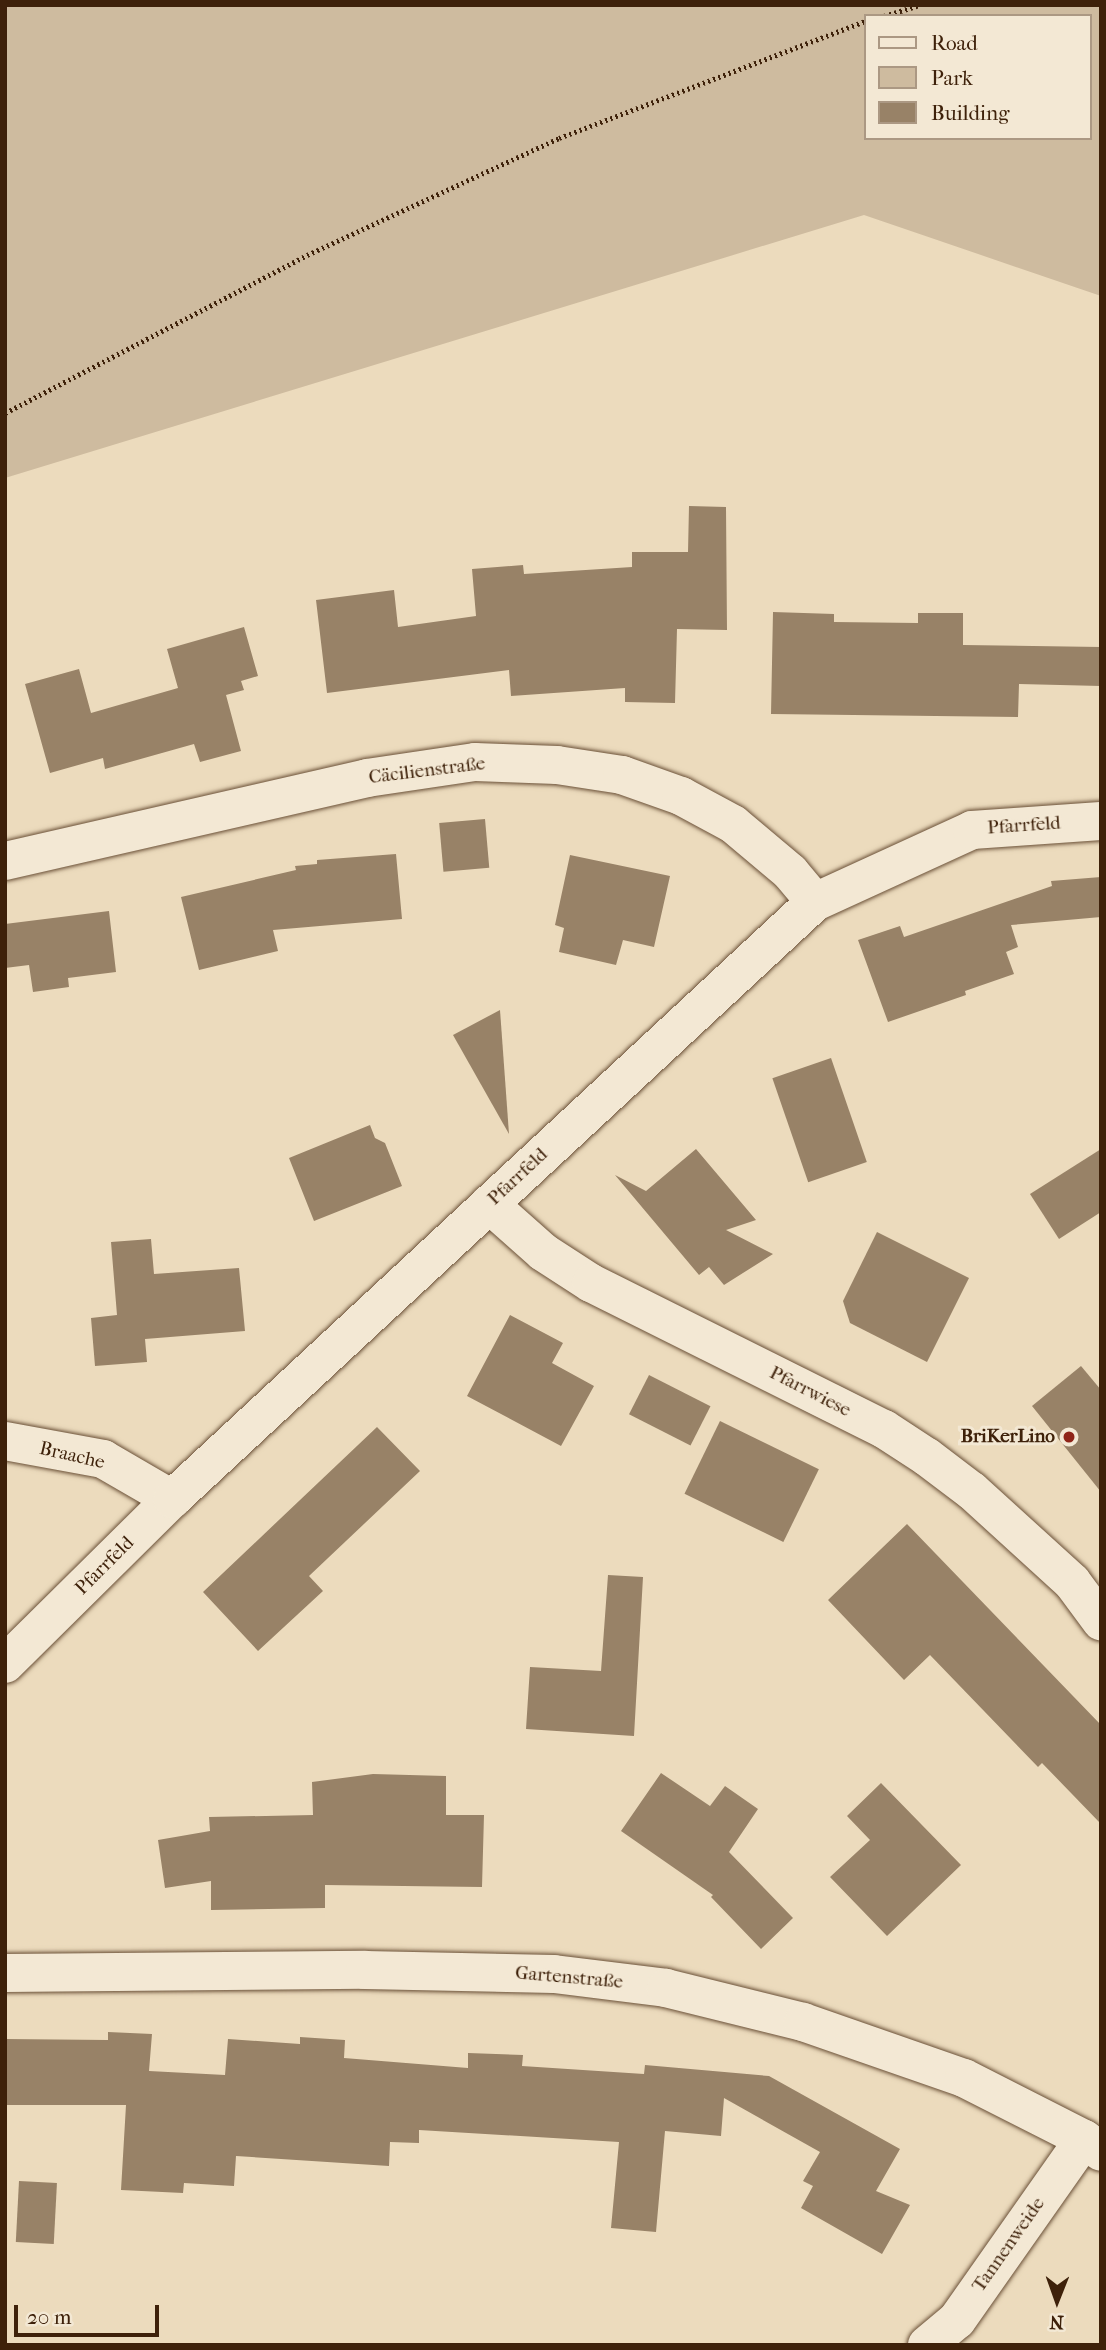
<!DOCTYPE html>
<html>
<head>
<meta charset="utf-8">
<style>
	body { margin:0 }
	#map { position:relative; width:1106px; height:2350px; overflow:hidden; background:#ecdbbd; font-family:"IM FELL French Canon",serif }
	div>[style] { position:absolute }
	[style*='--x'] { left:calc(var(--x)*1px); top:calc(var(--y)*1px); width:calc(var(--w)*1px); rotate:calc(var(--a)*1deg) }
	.green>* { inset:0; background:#cebb9f }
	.building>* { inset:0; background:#988267; transform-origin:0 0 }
	.path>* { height:4.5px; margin-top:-2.25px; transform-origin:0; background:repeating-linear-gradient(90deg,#3e210a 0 2px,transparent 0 5.5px) }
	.roads { filter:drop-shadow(0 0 2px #6a5037) drop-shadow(0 0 2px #6a5037) }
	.minor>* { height:38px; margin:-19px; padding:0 19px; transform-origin:19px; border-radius:19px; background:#f3e8d4 }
	.dots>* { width:19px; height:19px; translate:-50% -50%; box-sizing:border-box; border:4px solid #f3e8d4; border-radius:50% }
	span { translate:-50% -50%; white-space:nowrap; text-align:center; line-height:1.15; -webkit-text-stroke:6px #f3e8d4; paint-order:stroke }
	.street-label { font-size:19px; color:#3e210a }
	.poi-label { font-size:19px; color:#3e210a; font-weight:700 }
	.right { translate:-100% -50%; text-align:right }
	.frame { position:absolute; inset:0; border:7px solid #3e210a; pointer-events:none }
	.legend { position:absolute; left:864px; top:14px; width:228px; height:126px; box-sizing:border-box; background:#f3e8d4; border:2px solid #ab9883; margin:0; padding:9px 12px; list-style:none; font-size:21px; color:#3e210a }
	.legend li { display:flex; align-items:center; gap:14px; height:35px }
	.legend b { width:35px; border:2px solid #ab9883 }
	.north { position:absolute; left:1022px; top:2266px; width:70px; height:70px; -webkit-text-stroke:5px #f3e8d4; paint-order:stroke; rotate:181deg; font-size:19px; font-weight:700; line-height:28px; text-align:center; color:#3e210a }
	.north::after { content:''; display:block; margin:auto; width:24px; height:32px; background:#3e210a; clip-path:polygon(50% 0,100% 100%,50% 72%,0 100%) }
	.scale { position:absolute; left:14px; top:2305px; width:145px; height:32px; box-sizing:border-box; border:4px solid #3e210a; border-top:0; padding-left:9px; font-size:21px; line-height:24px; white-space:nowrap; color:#3e210a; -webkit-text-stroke:5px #f3e8d4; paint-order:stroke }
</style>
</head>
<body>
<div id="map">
	<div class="green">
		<i style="clip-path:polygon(evenodd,5px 5px,1101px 5px,1101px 296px,864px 215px,5px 478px,5px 5px,866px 16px,1090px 16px,1090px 138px,866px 138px,866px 16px)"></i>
	</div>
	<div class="building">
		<i style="clip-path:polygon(689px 506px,726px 507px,727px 630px,677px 629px,675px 703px,625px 702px,625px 688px,511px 696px,509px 670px,327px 693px,316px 600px,394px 590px,398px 627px,476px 616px,472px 569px,523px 565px,524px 574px,632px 567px,632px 552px,688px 552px)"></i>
		<i style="clip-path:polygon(773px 612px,834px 614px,834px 622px,918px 623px,918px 613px,963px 613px,963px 645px,1101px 647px,1101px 686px,1019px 684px,1018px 717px,771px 714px)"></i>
		<i style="clip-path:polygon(244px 627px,258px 676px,241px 681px,244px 690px,226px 695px,241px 751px,200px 762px,194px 744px,105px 769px,103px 758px,50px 773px,25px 684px,79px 669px,91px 713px,178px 688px,167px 649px)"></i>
		<i style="left:485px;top:819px;width:49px;height:46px;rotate:85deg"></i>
		<i style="clip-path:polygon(396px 854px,402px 919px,273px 930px,278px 951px,199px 970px,181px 897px,296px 870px,295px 866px,317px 864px,317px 860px)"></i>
		<i style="clip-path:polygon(570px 855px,670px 876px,654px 947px,623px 940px,616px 965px,559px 952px,564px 928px,555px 925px)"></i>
		<i style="clip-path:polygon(1101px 877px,1101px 917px,1011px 925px,1018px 947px,1006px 952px,1014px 974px,965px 991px,966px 995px,888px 1022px,858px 940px,900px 926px,904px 937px,1052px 886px,1051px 881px)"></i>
		<i style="clip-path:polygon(109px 911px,116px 972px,68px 978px,69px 987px,33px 992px,29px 965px,5px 968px,5px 924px)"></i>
		<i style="clip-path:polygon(500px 1010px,509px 1134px,453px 1035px)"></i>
		<i style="left:831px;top:1058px;width:110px;height:62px;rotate:71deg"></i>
		<i style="clip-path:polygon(370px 1125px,375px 1138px,385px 1143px,402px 1186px,314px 1221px,289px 1158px)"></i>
		<i style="clip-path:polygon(696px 1149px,756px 1220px,726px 1230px,773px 1254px,724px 1285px,709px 1267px,699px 1275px,615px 1175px,646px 1191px)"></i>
		<i style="clip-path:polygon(1101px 1149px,1101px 1212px,1059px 1239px,1030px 1194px)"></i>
		<i style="clip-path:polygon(877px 1232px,969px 1278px,927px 1362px,850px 1323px,843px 1301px)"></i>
		<i style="clip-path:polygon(151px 1239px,154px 1274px,239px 1268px,245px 1331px,145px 1339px,147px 1362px,95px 1366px,91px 1318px,117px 1315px,111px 1242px)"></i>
		<i style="clip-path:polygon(510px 1315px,563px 1343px,552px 1363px,594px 1386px,561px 1446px,467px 1396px)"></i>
		<i style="clip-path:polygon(1081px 1366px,1101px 1390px,1101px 1492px,1032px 1406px)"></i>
		<i style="left:649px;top:1375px;width:69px;height:44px;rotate:27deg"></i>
		<i style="left:720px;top:1421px;width:110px;height:81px;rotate:26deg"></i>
		<i style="clip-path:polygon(377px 1427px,420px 1471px,309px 1576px,323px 1591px,258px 1651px,203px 1592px)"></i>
		<i style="clip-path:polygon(907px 1524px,1101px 1725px,1101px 1824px,1042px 1763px,1038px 1767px,930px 1655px,904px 1680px,828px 1600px)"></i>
		<i style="clip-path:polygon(608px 1575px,643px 1577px,634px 1736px,526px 1729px,530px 1667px,601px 1671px)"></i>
		<i style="clip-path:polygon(661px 1773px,710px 1806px,725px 1786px,758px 1809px,729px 1852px,793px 1918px,761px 1949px,711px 1897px,713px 1895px,621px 1831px)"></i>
		<i style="clip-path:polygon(373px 1774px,446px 1776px,446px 1815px,484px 1815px,482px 1887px,325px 1885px,325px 1908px,211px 1910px,211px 1881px,165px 1888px,158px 1840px,210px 1831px,209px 1817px,313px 1815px,312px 1782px)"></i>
		<i style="clip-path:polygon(881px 1783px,961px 1865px,887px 1936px,830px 1877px,870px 1840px,847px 1816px)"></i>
		<i style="clip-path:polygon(108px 2032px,152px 2034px,149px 2071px,225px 2075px,228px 2039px,300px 2044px,300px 2037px,345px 2040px,344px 2058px,468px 2068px,468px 2053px,523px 2055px,522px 2066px,644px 2074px,645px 2065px,769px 2076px,900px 2149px,876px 2191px,910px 2205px,882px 2254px,801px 2208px,813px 2186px,803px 2181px,820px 2152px,724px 2098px,721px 2136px,665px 2131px,656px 2232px,611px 2228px,619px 2142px,419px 2130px,419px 2143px,390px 2142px,389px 2166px,236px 2156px,234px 2186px,184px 2183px,183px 2193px,121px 2190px,126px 2105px,5px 2105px,5px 2039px,108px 2040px)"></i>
		<i style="left:19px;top:2181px;width:38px;height:61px;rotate:3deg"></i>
	</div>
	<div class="path">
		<i style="--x:884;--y:16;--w:37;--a:-17"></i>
		<i style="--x:5;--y:413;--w:341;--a:-27.6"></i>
		<i style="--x:307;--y:255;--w:278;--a:-24.9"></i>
		<i style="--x:559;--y:138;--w:329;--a:-20.9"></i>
	</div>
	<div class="roads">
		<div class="minor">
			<i style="--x:5;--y:861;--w:371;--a:-12.9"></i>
			<i style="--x:367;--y:778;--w:109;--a:-8.4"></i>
			<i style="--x:475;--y:762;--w:82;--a:2.1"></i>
			<i style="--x:557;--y:765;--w:66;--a:8.7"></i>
			<i style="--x:622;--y:775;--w:63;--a:19.6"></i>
			<i style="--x:681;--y:796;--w:59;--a:28.3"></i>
			<i style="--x:733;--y:824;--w:75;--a:40.1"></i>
			<i style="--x:790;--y:872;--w:39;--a:50"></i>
			<i style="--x:489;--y:1204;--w:72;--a:41.6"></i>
			<i style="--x:543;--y:1252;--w:57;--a:32.9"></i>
			<i style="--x:591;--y:1283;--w:327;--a:26.5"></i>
			<i style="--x:884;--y:1429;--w:51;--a:33.1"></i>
			<i style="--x:927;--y:1457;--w:56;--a:37.1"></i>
			<i style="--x:972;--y:1491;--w:135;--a:42.3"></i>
			<i style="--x:1072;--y:1582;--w:49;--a:53.4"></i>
			<i style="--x:5;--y:1441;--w:100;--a:10.4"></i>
			<i style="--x:103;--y:1459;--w:80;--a:30.1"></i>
			<i style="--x:5;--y:1664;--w:235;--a:-44.7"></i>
			<i style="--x:172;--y:1499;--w:877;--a:-42.88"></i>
			<i style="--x:815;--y:902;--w:173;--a:-24.6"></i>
			<i style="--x:972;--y:830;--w:129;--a:-4"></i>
			<i style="--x:5;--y:1973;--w:360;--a:-0.5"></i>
			<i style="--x:365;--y:1970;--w:189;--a:1.2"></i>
			<i style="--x:554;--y:1974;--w:113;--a:7.1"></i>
			<i style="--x:666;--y:1988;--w:141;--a:13.9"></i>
			<i style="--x:803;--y:2022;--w:170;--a:19.2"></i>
			<i style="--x:964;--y:2078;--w:135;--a:26.9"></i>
			<i style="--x:1084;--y:2139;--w:21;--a:37"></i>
			<i style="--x:927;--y:2345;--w:39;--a:-40"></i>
			<i style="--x:957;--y:2320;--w:221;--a:-54.9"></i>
		</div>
	</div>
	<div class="dots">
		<i style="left:1069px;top:1437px;background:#8f2418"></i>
	</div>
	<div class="street-label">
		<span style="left:427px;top:771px;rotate:-7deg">Cäcilienstraße</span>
		<span style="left:1024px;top:826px;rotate:-4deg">Pfarrfeld</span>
		<span style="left:518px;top:1177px;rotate:-43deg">Pfarrfeld</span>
		<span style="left:810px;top:1392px;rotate:27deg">Pfarrwiese</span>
		<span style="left:72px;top:1456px;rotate:13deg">Braache</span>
		<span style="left:105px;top:1566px;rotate:-45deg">Pfarrfeld</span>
		<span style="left:569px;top:1978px;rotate:5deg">Gartenstraße</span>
		<span style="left:1009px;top:2245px;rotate:-55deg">Tannenweide</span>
	</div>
	<div class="poi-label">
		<span class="right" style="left:1055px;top:1437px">BriKerLino</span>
	</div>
	<div class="frame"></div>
	<ul class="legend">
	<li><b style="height:9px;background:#f3e8d4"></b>Road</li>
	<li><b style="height:19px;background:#cebb9f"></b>Park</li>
	<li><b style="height:19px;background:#988267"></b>Building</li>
	</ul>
	<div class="north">N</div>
	<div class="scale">20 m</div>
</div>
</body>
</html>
